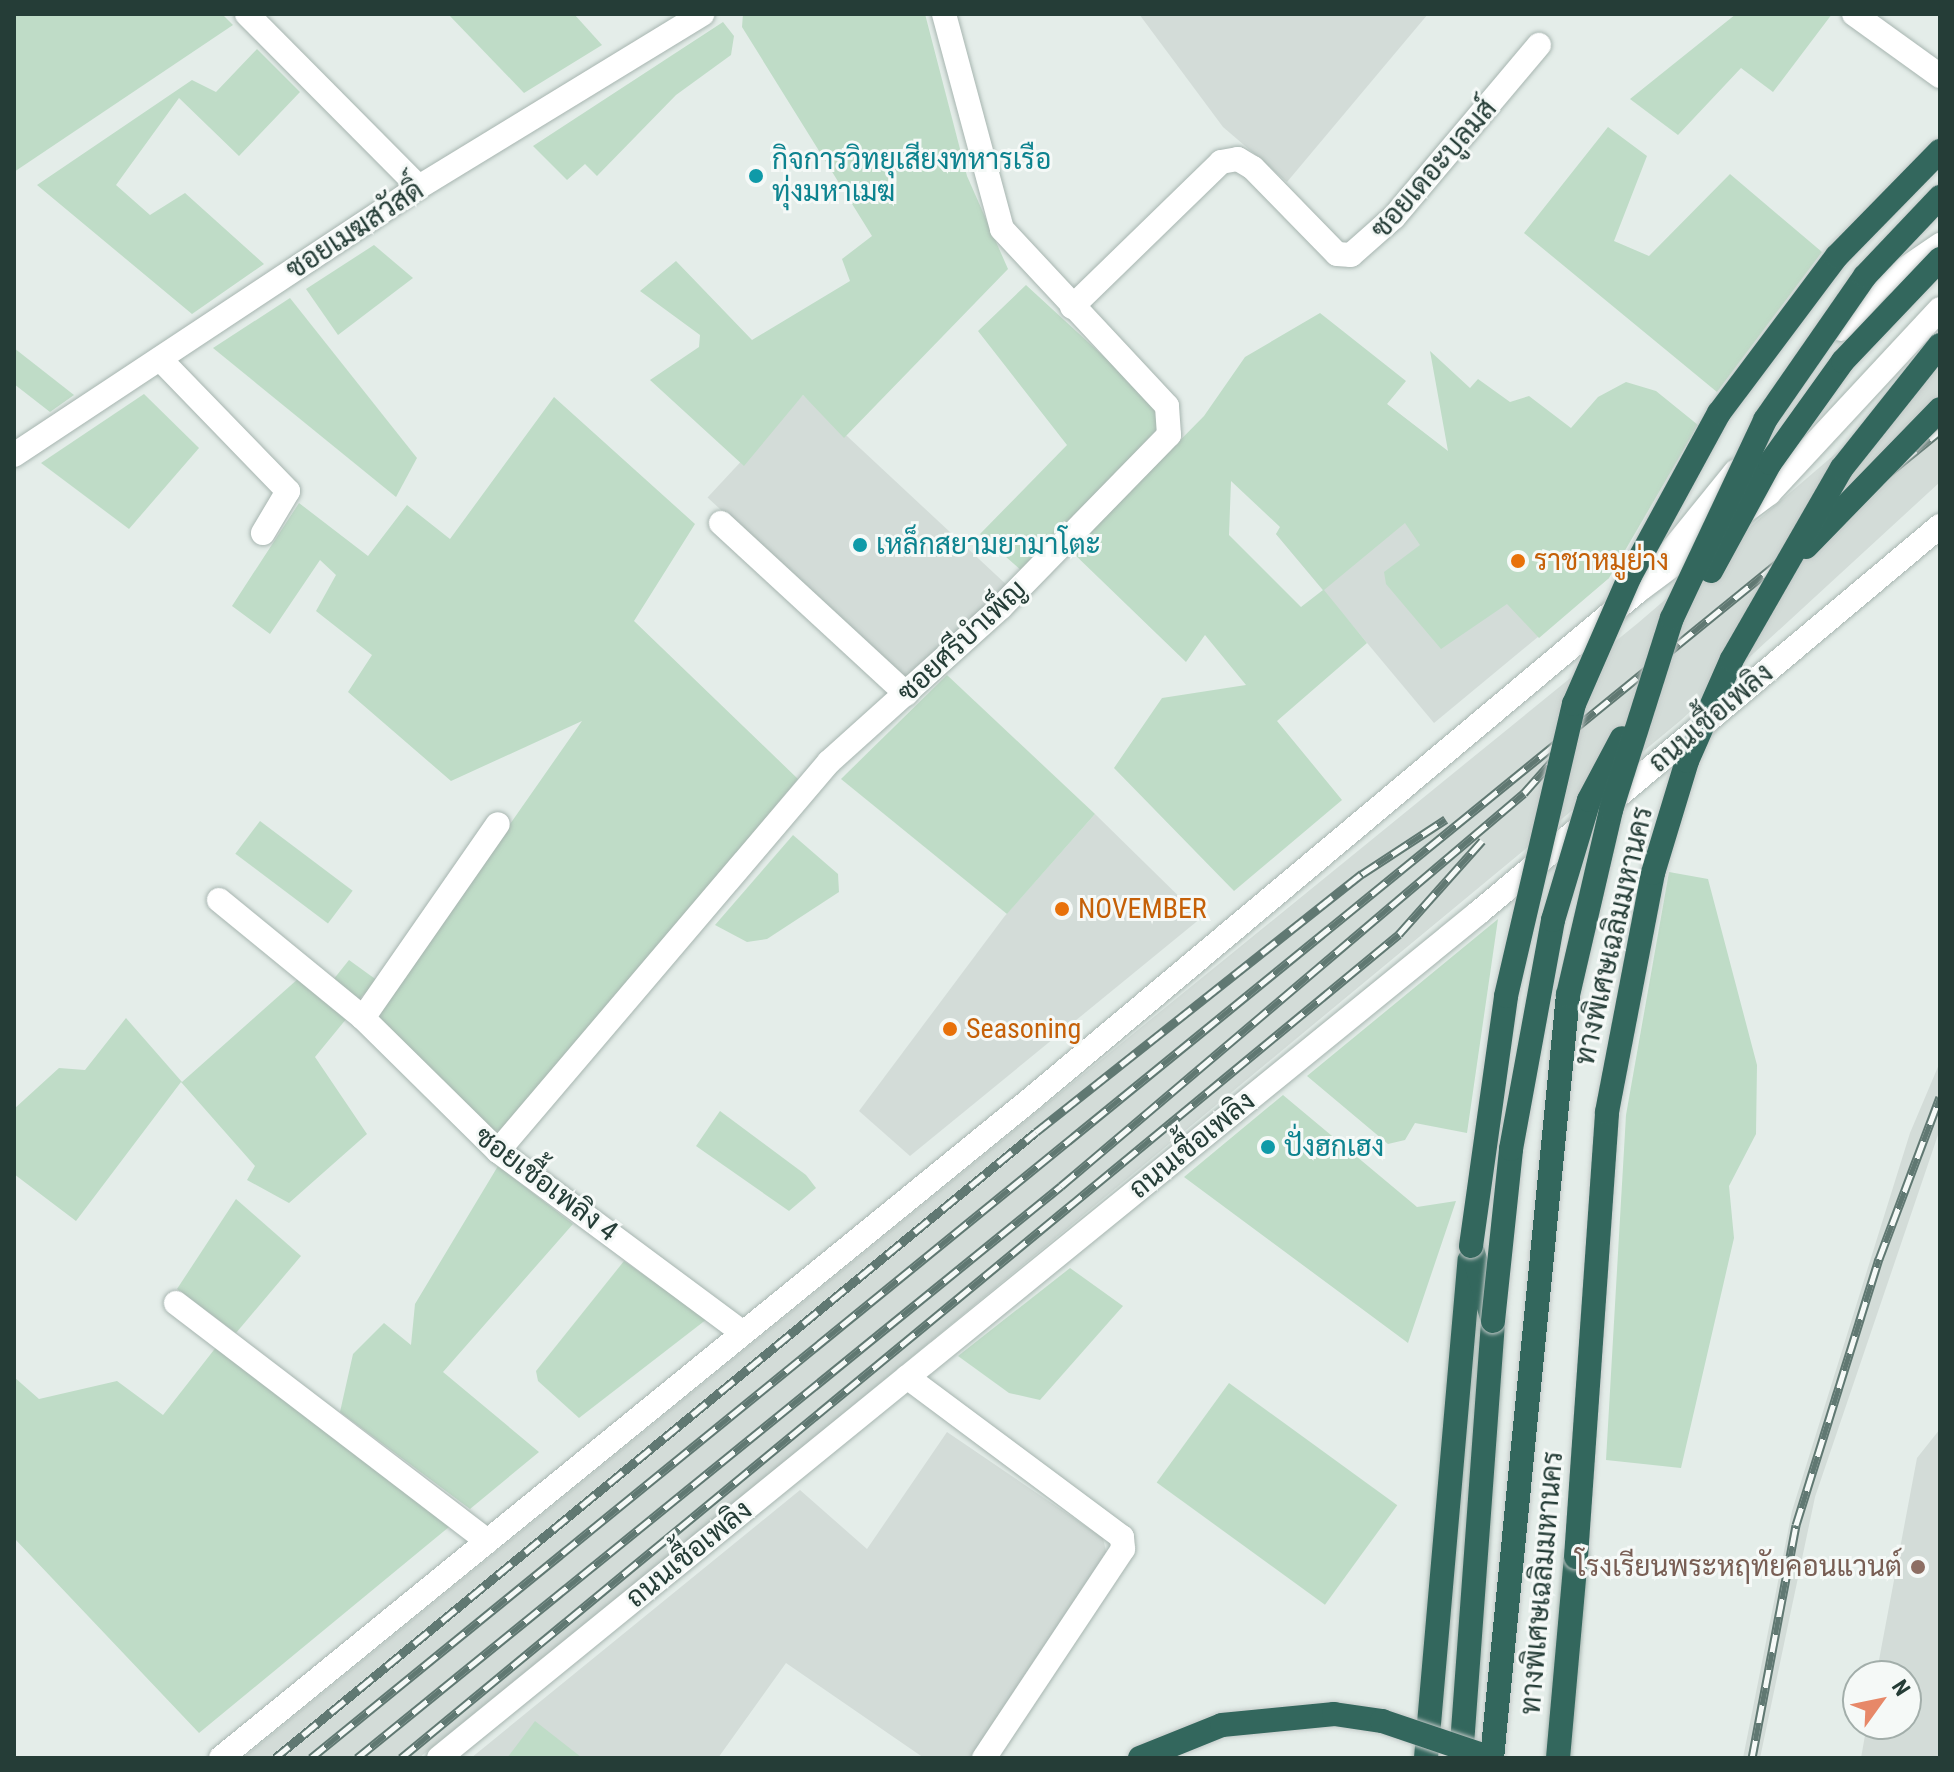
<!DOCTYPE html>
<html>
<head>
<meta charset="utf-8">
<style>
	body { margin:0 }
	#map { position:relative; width:1954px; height:1772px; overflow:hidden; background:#e4ede9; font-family:"Roboto Condensed",Sarabun,sans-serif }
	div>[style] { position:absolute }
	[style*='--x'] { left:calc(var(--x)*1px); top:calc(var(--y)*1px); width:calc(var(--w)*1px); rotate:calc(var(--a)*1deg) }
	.built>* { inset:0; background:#d3dcd8; transform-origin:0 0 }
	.green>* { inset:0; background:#bfdcc7; transform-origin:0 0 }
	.roads { filter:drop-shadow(0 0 2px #a7b5b0) drop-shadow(0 0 2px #a7b5b0) }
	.minor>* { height:24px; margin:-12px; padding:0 12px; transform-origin:12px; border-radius:12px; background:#fff }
	.highway>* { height:24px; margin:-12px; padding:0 12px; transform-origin:12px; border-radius:12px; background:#33675d }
	.rail>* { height:9px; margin-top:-4.5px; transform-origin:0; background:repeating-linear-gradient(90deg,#f5f9f7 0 18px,#607872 0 36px); box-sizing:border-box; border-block:2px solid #607872 }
	.bridges { filter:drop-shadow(0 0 2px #c2c9c7) drop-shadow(0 0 2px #c2c9c7) }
	.highway-bridge>* { height:24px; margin:-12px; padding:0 12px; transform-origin:12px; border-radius:12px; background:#33675d }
	.dots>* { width:22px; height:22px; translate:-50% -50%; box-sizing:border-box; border:4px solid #f5f9f7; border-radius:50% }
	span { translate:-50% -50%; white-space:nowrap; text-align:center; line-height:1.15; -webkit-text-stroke:6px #f5f9f7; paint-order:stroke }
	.culture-label { font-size:28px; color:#0d838f }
	.left { translate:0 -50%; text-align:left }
	.street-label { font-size:28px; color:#253d37 }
	.food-label { font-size:28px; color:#c56008 }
	.education-label { font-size:28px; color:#785e54 }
	.right { translate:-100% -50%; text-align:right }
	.frame { position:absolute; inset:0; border:16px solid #253d37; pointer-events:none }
	.north { position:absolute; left:1842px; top:1660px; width:80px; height:80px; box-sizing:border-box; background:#f5f9f7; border:2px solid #a2aeaa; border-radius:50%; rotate:57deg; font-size:22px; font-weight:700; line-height:32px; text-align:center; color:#253d37 }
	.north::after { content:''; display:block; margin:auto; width:28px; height:36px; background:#e78868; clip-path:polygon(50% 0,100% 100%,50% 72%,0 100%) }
</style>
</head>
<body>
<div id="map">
	<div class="built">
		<i style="clip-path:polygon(1139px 14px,1428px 14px,1287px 182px,1223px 127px)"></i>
		<i style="clip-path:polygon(1940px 364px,1940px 482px,1680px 721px,826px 1428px,419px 1758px,243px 1758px,1638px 623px)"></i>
		<i style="left:803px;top:395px;width:282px;height:140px;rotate:43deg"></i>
		<i style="clip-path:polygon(1387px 404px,1609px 578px,1434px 723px,1276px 534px)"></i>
		<i style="clip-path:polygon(1095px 814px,1201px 918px,910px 1156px,859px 1111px,1004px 917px)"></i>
		<i style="clip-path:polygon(1940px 1062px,1940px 1129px,1815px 1497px,1760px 1758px,1743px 1758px,1792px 1511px,1910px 1133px)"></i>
		<i style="clip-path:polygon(1940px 1429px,1940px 1758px,1861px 1758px,1867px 1724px,1906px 1724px,1906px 1676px,1876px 1676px,1917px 1458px)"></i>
		<i style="clip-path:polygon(947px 1432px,1103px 1538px,1107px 1556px,971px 1758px,924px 1758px,786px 1663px,718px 1758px,471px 1758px,800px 1490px,867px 1549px)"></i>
	</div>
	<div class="green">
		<i style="clip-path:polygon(14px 14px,222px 14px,233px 25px,14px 172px)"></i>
		<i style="clip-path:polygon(448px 14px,574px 14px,602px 45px,524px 93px)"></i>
		<i style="clip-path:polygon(743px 14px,925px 14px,967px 176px,1008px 269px,844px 438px,803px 395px,744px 466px,650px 380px,699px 347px,700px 335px,640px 291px,676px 261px,752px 340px,850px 281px,842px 259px,872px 236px,742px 27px)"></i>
		<i style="clip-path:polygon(1736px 14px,1832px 14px,1773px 92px,1741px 68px,1678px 135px,1630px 99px)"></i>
		<i style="clip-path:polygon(723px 22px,734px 36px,731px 55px,676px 95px,597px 176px,585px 164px,567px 180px,533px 146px)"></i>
		<i style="clip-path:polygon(257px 49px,300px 92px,239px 156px,179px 98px,116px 185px,150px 215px,185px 193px,264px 264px,192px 314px,37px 185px,192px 80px,216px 92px)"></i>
		<i style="clip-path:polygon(1608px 127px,1647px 156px,1614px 241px,1649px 256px,1730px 174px,1822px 252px,1717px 392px,1524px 233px)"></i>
		<i style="clip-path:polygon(374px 245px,413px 278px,338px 335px,306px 289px)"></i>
		<i style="clip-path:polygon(1026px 285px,1151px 400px,1161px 425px,1023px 572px,980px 534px,1067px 445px,978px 331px)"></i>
		<i style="clip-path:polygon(290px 298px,417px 458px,396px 497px,213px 348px)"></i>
		<i style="clip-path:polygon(evenodd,1320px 313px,1406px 381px,1387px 404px,1448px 451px,1430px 351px,1470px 388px,1478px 379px,1510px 402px,1529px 396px,1571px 428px,1598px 397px,1626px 382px,1656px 391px,1698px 425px,1609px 578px,1539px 638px,1507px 604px,1441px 649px,1386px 584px,1384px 572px,1420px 545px,1405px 523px,1324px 590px,1367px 643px,1277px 721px,1342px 800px,1234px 891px,1114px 768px,1162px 698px,1246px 685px,1205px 635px,1186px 662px,1071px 551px,1204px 416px,1245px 357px,1320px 313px,1231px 481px,1280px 527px,1276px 534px,1323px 590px,1301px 607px,1229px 535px,1231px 481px)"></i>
		<i style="clip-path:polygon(14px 348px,74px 395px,50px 412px,14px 384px)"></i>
		<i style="clip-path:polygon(144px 394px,199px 448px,129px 529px,41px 463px)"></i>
		<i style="clip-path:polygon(554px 397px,695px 524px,634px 621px,798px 779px,496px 1140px,377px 1024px,383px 1006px,582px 721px,451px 781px,348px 692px,372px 655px,316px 611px,336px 575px,320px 560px,270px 634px,232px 606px,299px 503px,368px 556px,407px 505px,450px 539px)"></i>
		<i style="clip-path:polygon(947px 675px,1095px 814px,1007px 914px,841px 779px)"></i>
		<i style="left:260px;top:821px;width:116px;height:41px;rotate:37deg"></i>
		<i style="clip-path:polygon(793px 835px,838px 874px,839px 892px,767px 939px,747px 942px,715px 925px)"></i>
		<i style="clip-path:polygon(1669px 872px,1708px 879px,1757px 1065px,1756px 1134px,1729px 1186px,1734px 1238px,1681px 1468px,1606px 1460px,1626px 1115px)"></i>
		<i style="clip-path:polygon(1498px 919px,1467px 1133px,1415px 1123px,1405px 1140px,1388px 1144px,1307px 1076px)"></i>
		<i style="clip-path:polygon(349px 960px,378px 981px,358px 1000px,333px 980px)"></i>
		<i style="clip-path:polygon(299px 978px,347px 1018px,315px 1057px,367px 1134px,289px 1203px,247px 1180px,255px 1166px,181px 1082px,76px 1221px,14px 1174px,14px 1109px,59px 1068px,85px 1070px,126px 1018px,182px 1082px)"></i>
		<i style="clip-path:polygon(1283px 1095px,1417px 1207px,1456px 1201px,1408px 1343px,1184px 1177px)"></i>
		<i style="clip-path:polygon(720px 1111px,806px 1175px,816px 1188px,789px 1211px,696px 1146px)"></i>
		<i style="clip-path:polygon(498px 1166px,573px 1224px,443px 1372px,539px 1452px,470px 1509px,340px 1412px,353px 1354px,384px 1323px,411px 1345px,415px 1304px)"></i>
		<i style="clip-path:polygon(236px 1199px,301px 1256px,236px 1333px,177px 1289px)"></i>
		<i style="clip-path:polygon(624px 1261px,707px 1319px,579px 1418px,538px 1381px,536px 1371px)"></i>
		<i style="clip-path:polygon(1070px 1268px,1123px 1306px,1040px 1400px,1009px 1393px,958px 1356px)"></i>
		<i style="clip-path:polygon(217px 1346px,455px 1522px,199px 1733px,14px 1538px,14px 1377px,39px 1399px,117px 1381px,163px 1415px)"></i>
		<i style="left:1229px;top:1383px;width:208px;height:123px;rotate:36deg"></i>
		<i style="clip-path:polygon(535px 1721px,581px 1757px,580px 1758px,507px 1758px)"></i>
	</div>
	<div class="roads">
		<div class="minor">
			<i style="--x:247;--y:14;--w:244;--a:45.2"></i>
			<i style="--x:1854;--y:14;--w:106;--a:35.8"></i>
			<i style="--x:1072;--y:307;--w:208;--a:-44.2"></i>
			<i style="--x:1221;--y:162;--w:17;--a:-10"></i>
			<i style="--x:1238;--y:159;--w:17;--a:31"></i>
			<i style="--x:1253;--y:168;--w:120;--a:45.7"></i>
			<i style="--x:1337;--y:254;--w:14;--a:4"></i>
			<i style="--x:1351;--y:255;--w:57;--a:-41.5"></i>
			<i style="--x:1394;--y:217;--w:225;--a:-49.9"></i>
			<i style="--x:1841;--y:329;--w:58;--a:-47.8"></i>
			<i style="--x:1880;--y:286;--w:73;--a:-34.3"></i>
			<i style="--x:160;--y:359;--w:184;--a:45.9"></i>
			<i style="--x:288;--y:491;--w:49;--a:120.8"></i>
			<i style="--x:14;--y:455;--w:486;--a:-33.5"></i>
			<i style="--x:419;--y:187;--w:332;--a:-31.4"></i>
			<i style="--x:721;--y:523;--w:252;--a:42.7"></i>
			<i style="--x:1664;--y:560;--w:114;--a:-51"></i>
			<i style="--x:219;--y:900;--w:186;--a:39.3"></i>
			<i style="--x:363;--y:1018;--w:190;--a:44.6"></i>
			<i style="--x:498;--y:1151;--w:305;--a:36.6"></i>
			<i style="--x:363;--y:1018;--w:236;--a:-55.2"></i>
			<i style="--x:498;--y:1151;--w:511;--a:-49.61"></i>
			<i style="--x:829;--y:762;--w:230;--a:-42"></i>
			<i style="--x:1000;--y:608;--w:242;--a:-45.7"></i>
			<i style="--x:1169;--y:435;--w:29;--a:-94"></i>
			<i style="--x:1167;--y:406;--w:242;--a:-133"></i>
			<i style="--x:1002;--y:229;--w:223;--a:-105.1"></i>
			<i style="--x:176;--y:1303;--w:392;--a:37.4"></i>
			<i style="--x:907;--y:1377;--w:268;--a:36.7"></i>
			<i style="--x:1122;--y:1537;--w:12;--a:85"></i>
			<i style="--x:1123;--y:1549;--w:251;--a:123.6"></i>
			<i style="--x:221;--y:1758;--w:1044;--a:-39.13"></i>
			<i style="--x:1031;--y:1099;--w:793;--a:-39.94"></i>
			<i style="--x:1639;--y:590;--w:162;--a:-36.7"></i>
			<i style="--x:1769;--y:493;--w:251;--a:-47.1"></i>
			<i style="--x:439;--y:1758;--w:1339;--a:-39.12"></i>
			<i style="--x:1478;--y:913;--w:603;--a:-39.95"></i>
		</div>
		<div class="highway">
			<i style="--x:1426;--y:1758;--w:500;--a:-85"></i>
			<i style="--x:1461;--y:1758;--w:438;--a:-85.8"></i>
			<i style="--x:1493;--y:1321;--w:78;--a:-106.3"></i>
			<i style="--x:1558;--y:1758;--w:202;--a:-84.9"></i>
		</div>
	</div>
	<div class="rail">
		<i style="--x:275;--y:1758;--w:985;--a:-39.44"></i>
		<i style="--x:1036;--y:1132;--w:416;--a:-38.4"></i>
		<i style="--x:1362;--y:874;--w:100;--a:-33.2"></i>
		<i style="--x:311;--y:1758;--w:2101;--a:-39.17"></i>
		<i style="--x:357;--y:1758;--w:907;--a:-39.09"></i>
		<i style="--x:1061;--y:1186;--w:607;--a:-40.32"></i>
		<i style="--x:1524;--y:793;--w:59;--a:-48.4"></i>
		<i style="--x:401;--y:1758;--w:1294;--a:-39.54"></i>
		<i style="--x:1399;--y:934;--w:125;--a:-48.3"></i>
		<i style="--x:1752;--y:1758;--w:237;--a:-79.3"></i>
		<i style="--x:1796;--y:1525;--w:279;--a:-72.7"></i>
		<i style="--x:1879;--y:1259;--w:173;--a:-69.4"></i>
	</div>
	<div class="bridges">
		<div class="highway-bridge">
			<i style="--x:1806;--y:547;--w:192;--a:-45.8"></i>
			<i style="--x:1711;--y:571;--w:123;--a:-61.4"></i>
			<i style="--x:1770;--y:463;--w:125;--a:-54.4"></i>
			<i style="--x:1843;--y:361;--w:141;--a:-46.4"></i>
			<i style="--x:1471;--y:1246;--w:252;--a:-82"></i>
			<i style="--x:1506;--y:996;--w:300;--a:-76.9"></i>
			<i style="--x:1574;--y:704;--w:140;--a:-66.4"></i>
			<i style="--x:1630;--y:576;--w:186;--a:-61.4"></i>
			<i style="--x:1719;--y:413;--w:196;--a:-53.1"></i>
			<i style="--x:1837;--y:256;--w:147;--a:-45.6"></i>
			<i style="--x:1493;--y:1321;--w:173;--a:-84"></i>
			<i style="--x:1511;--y:1149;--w:233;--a:-79.6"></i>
			<i style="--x:1553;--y:920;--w:125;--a:-73.3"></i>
			<i style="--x:1589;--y:800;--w:70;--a:-62"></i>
			<i style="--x:1576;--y:1557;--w:446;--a:-86"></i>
			<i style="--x:1607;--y:1112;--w:243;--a:-79.1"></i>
			<i style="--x:1653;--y:873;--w:117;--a:-73.1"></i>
			<i style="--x:1687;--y:761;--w:111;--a:-66.2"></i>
			<i style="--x:1732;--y:659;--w:220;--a:-60.1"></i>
			<i style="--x:1842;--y:468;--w:157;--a:-51.5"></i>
			<i style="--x:1140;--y:1758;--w:88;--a:-21.9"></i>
			<i style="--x:1222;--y:1725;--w:113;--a:-5.6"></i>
			<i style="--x:1334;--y:1714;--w:49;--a:8.3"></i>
			<i style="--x:1382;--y:1721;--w:115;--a:18.7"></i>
			<i style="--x:1492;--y:1758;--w:767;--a:-84.31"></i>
			<i style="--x:1568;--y:995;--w:190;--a:-76.9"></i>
			<i style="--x:1611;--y:810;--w:201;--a:-72.4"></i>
			<i style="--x:1672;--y:618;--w:219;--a:-64.8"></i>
			<i style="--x:1765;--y:420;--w:175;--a:-55.2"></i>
			<i style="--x:1865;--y:276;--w:109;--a:-46.5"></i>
		</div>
	</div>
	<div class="dots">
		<i style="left:756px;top:176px;background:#0f9aa8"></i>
		<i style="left:860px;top:545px;background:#0f9aa8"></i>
		<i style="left:1518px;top:561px;background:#e8710a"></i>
		<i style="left:1062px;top:909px;background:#e8710a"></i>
		<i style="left:950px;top:1029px;background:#e8710a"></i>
		<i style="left:1268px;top:1147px;background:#0f9aa8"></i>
		<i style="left:1918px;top:1567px;background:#8d6e63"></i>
	</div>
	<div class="culture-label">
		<span class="left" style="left:772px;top:176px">กิจการวิทยุเสียงทหารเรือ<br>ทุ่งมหาเมฆ</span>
		<span class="left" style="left:876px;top:545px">เหล็กสยามยามาโตะ</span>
		<span class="left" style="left:1284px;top:1147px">ปั่งฮกเฮง</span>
	</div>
	<div class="street-label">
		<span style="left:1434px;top:169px;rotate:-49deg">ซอยเดอะบูลมส์</span>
		<span style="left:355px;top:230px;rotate:-33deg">ซอยเมฆสวัสดิ์</span>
		<span style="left:962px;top:641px;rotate:-43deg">ซอยศรีบำเพ็ญ</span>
		<span style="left:1711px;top:718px;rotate:-40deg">ถนนเชื้อเพลิง</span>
		<span style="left:1614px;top:936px;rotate:-77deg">ทางพิเศษเฉลิมมหานคร</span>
		<span style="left:1192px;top:1145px;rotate:-39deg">ถนนเชื้อเพลิง</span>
		<span style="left:546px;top:1184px;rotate:37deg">ซอยเชื้อเพลิง 4</span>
		<span style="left:689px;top:1554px;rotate:-39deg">ถนนเชื้อเพลิง</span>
		<span style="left:1542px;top:1583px;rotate:-85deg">ทางพิเศษเฉลิมมหานคร</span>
	</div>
	<div class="food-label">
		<span class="left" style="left:1534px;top:561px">ราชาหมูย่าง</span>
		<span class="left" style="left:1078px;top:909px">NOVEMBER</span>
		<span class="left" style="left:966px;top:1029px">Seasoning</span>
	</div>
	<div class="education-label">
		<span class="right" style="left:1902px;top:1567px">โรงเรียนพระหฤทัยคอนแวนต์</span>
	</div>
	<div class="frame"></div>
	<div class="north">N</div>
</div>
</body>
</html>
